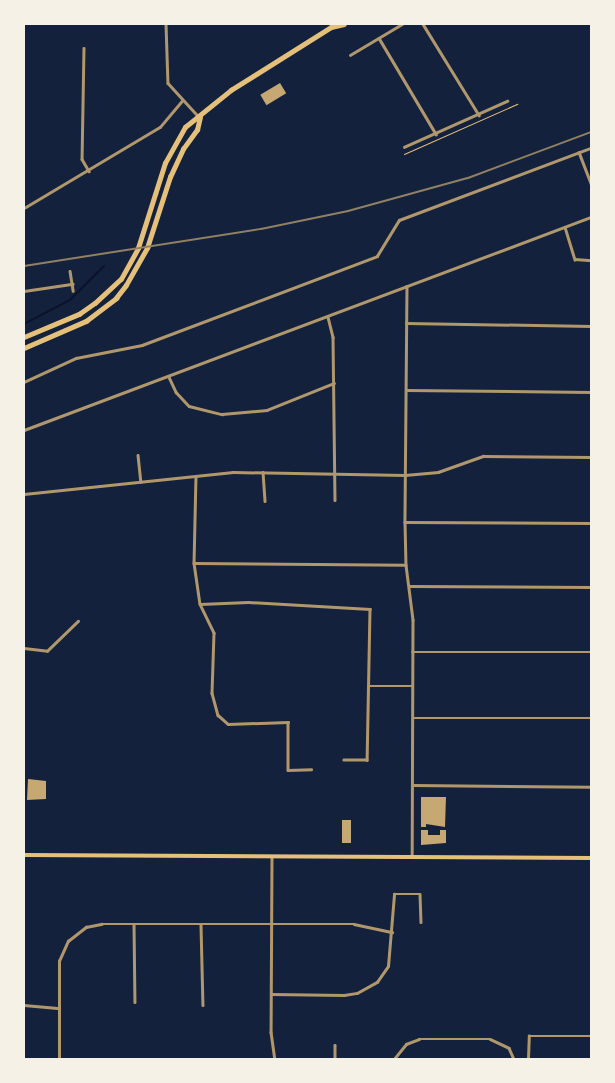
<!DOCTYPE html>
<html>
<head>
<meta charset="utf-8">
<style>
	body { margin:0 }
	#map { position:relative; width:615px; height:1083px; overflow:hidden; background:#14213d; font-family:Figtree,sans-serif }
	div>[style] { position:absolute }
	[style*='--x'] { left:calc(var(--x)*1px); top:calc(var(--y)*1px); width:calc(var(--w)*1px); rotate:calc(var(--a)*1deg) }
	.stream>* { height:2px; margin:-1px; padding:0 1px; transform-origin:1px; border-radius:1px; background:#0b132b }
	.building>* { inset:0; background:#c6a872; transform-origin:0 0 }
	.path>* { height:1px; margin:-0.5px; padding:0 0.5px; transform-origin:0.5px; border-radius:0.5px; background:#e5c07b }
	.minor>* { height:2.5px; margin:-1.25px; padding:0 1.25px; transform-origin:1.25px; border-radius:1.25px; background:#b1986c }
	.secondary>* { height:4px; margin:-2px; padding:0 2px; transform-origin:2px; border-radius:2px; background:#e5c07b }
	.primary>* { height:4.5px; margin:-2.25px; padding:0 2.25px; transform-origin:2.25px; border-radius:2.25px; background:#e5c07b }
	.rail>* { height:2px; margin:-1px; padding:0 1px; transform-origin:1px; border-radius:1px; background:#918062 }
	span { translate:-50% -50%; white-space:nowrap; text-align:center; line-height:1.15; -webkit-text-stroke:4px #f6f1e7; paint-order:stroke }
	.frame { position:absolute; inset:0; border:25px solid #f6f1e7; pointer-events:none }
</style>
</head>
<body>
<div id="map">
	<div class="stream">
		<i style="--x:24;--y:324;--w:52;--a:-27.6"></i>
		<i style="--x:70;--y:300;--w:48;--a:-45"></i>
	</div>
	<div class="building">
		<i style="left:280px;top:83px;width:12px;height:23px;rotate:59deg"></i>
		<i style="clip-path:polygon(28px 779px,46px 781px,46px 799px,27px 800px)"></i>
		<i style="clip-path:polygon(421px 797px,446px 797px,445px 827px,426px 824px,426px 827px,421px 827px)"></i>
		<i style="left:342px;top:820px;width:9px;height:23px"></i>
		<i style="clip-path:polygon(421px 830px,428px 830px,428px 835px,440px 835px,440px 830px,446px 830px,446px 843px,421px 845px)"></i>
	</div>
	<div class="path">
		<i style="--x:404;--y:154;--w:124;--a:-23.9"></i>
	</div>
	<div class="minor">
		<i style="--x:166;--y:24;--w:59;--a:88.1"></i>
		<i style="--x:168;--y:83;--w:45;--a:47.7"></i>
		<i style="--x:423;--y:24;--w:107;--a:58.4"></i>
		<i style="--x:379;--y:38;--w:112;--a:59.3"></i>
		<i style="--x:84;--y:48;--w:111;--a:91"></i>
		<i style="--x:82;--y:159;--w:14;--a:60"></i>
		<i style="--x:350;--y:55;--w:61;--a:-30.8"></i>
		<i style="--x:404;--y:147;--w:113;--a:-24.1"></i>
		<i style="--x:579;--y:152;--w:34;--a:69"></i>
		<i style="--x:24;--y:208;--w:158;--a:-30.8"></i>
		<i style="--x:160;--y:127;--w:34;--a:-50"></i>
		<i style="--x:565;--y:227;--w:34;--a:73"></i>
		<i style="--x:575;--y:259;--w:16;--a:4"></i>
		<i style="--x:70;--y:271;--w:20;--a:81"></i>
		<i style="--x:407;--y:286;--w:236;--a:90.5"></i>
		<i style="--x:405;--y:522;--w:43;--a:88.7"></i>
		<i style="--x:406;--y:565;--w:55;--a:82.7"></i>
		<i style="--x:413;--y:620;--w:237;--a:90.2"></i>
		<i style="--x:24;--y:291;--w:49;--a:-8.3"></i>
		<i style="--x:328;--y:317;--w:21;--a:76"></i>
		<i style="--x:333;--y:337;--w:163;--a:89.3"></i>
		<i style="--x:406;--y:323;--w:185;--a:0.9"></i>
		<i style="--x:169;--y:377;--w:17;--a:65"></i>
		<i style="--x:176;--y:392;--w:19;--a:47"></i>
		<i style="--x:189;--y:406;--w:34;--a:14"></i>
		<i style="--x:222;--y:414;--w:45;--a:-5.1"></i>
		<i style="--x:267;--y:410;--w:72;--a:-21.9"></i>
		<i style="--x:24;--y:382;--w:57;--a:-24.8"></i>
		<i style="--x:76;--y:358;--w:67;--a:-11.1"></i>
		<i style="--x:142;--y:345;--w:251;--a:-20.7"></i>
		<i style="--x:377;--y:256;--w:42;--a:-58.6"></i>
		<i style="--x:399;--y:220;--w:205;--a:-20.6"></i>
		<i style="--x:406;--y:390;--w:185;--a:0.6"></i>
		<i style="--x:24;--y:430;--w:606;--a:-20.59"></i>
		<i style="--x:138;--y:455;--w:27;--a:84"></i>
		<i style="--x:263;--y:472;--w:29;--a:86"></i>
		<i style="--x:196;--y:476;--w:87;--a:91.3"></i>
		<i style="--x:194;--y:563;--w:41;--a:81.7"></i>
		<i style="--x:200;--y:604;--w:48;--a:-2.4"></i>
		<i style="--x:248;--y:602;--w:122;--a:3.3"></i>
		<i style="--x:370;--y:609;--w:151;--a:91.1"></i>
		<i style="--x:367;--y:760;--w:23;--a:180"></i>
		<i style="--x:24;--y:494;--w:210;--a:-6"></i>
		<i style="--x:233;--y:472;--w:172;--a:1"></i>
		<i style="--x:405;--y:475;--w:33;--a:-5"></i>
		<i style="--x:438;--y:472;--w:48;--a:-19.6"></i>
		<i style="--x:483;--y:456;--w:108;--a:0.5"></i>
		<i style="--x:405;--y:522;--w:186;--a:0.3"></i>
		<i style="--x:194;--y:563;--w:211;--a:0.5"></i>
		<i style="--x:409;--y:586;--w:182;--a:0.3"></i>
		<i style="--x:200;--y:604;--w:32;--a:64"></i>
		<i style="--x:214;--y:633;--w:60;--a:91.9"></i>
		<i style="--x:212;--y:693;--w:23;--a:75"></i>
		<i style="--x:218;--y:715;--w:13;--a:42"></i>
		<i style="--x:228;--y:724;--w:60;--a:-1.9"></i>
		<i style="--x:288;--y:722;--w:48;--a:90"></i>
		<i style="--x:288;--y:770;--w:23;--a:-2"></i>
		<i style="--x:24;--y:648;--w:23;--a:7"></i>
		<i style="--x:47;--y:651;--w:43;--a:-44.1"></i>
		<i style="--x:412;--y:652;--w:179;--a:0"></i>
		<i style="--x:370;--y:686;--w:43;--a:0"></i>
		<i style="--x:413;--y:718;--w:178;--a:0"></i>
		<i style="--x:413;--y:785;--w:178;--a:0.6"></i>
		<i style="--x:272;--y:856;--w:176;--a:90.3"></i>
		<i style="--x:271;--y:1032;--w:27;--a:82"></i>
		<i style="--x:134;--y:924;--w:78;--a:89.3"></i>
		<i style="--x:201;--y:925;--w:80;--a:88.6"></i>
		<i style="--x:271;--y:994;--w:73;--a:0.8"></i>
		<i style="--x:344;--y:995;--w:13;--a:-9"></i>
		<i style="--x:357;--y:993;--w:23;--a:-29"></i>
		<i style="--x:377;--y:982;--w:19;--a:-55"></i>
		<i style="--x:388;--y:966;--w:72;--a:-85.2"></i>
		<i style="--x:394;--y:894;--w:26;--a:0"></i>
		<i style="--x:420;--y:894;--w:28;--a:88"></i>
		<i style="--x:24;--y:1005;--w:33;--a:5"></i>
		<i style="--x:335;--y:1045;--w:14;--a:90"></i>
		<i style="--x:59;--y:1059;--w:98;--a:-90"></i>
		<i style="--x:59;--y:961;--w:22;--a:-66"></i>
		<i style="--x:68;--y:941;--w:23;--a:-38"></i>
		<i style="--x:86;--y:927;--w:16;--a:-11"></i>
		<i style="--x:102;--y:924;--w:252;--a:0"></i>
		<i style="--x:354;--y:924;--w:39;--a:12"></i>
		<i style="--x:394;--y:1059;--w:19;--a:-51"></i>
		<i style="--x:406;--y:1044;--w:14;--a:-21"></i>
		<i style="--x:419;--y:1039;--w:71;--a:0"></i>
		<i style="--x:490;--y:1039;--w:21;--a:25"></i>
		<i style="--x:509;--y:1048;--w:12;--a:66"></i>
		<i style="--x:528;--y:1059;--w:23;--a:-88"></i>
		<i style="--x:529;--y:1036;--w:62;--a:0"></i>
	</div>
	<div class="secondary">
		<i style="--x:24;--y:855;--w:567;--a:0.3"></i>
	</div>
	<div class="primary">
		<i style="--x:24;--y:337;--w:60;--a:-22.7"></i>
		<i style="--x:79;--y:314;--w:19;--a:-35"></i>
		<i style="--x:95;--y:303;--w:35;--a:-43"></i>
		<i style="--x:121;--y:279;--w:35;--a:-61"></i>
		<i style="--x:138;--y:248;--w:89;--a:-72.4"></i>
		<i style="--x:165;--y:163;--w:41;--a:-60.9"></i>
		<i style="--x:185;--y:127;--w:59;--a:-38.8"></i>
		<i style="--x:231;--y:90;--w:118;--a:-32.2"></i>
		<i style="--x:331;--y:27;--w:13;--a:-13"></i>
		<i style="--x:24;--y:348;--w:68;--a:-23.5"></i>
		<i style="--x:86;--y:321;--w:38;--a:-37"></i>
		<i style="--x:116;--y:298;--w:16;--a:-52"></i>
		<i style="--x:126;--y:285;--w:43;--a:-60.4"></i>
		<i style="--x:147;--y:248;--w:75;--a:-72.1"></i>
		<i style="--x:170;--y:177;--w:31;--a:-65"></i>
		<i style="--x:183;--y:149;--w:24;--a:-54"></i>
		<i style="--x:197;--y:130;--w:13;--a:-77"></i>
	</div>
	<div class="rail">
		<i style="--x:24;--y:266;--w:240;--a:-8.9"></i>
		<i style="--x:261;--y:229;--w:89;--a:-11.7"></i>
		<i style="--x:348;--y:211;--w:124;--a:-15.4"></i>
		<i style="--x:468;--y:178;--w:131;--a:-20.5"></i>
	</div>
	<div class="frame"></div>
</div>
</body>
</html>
